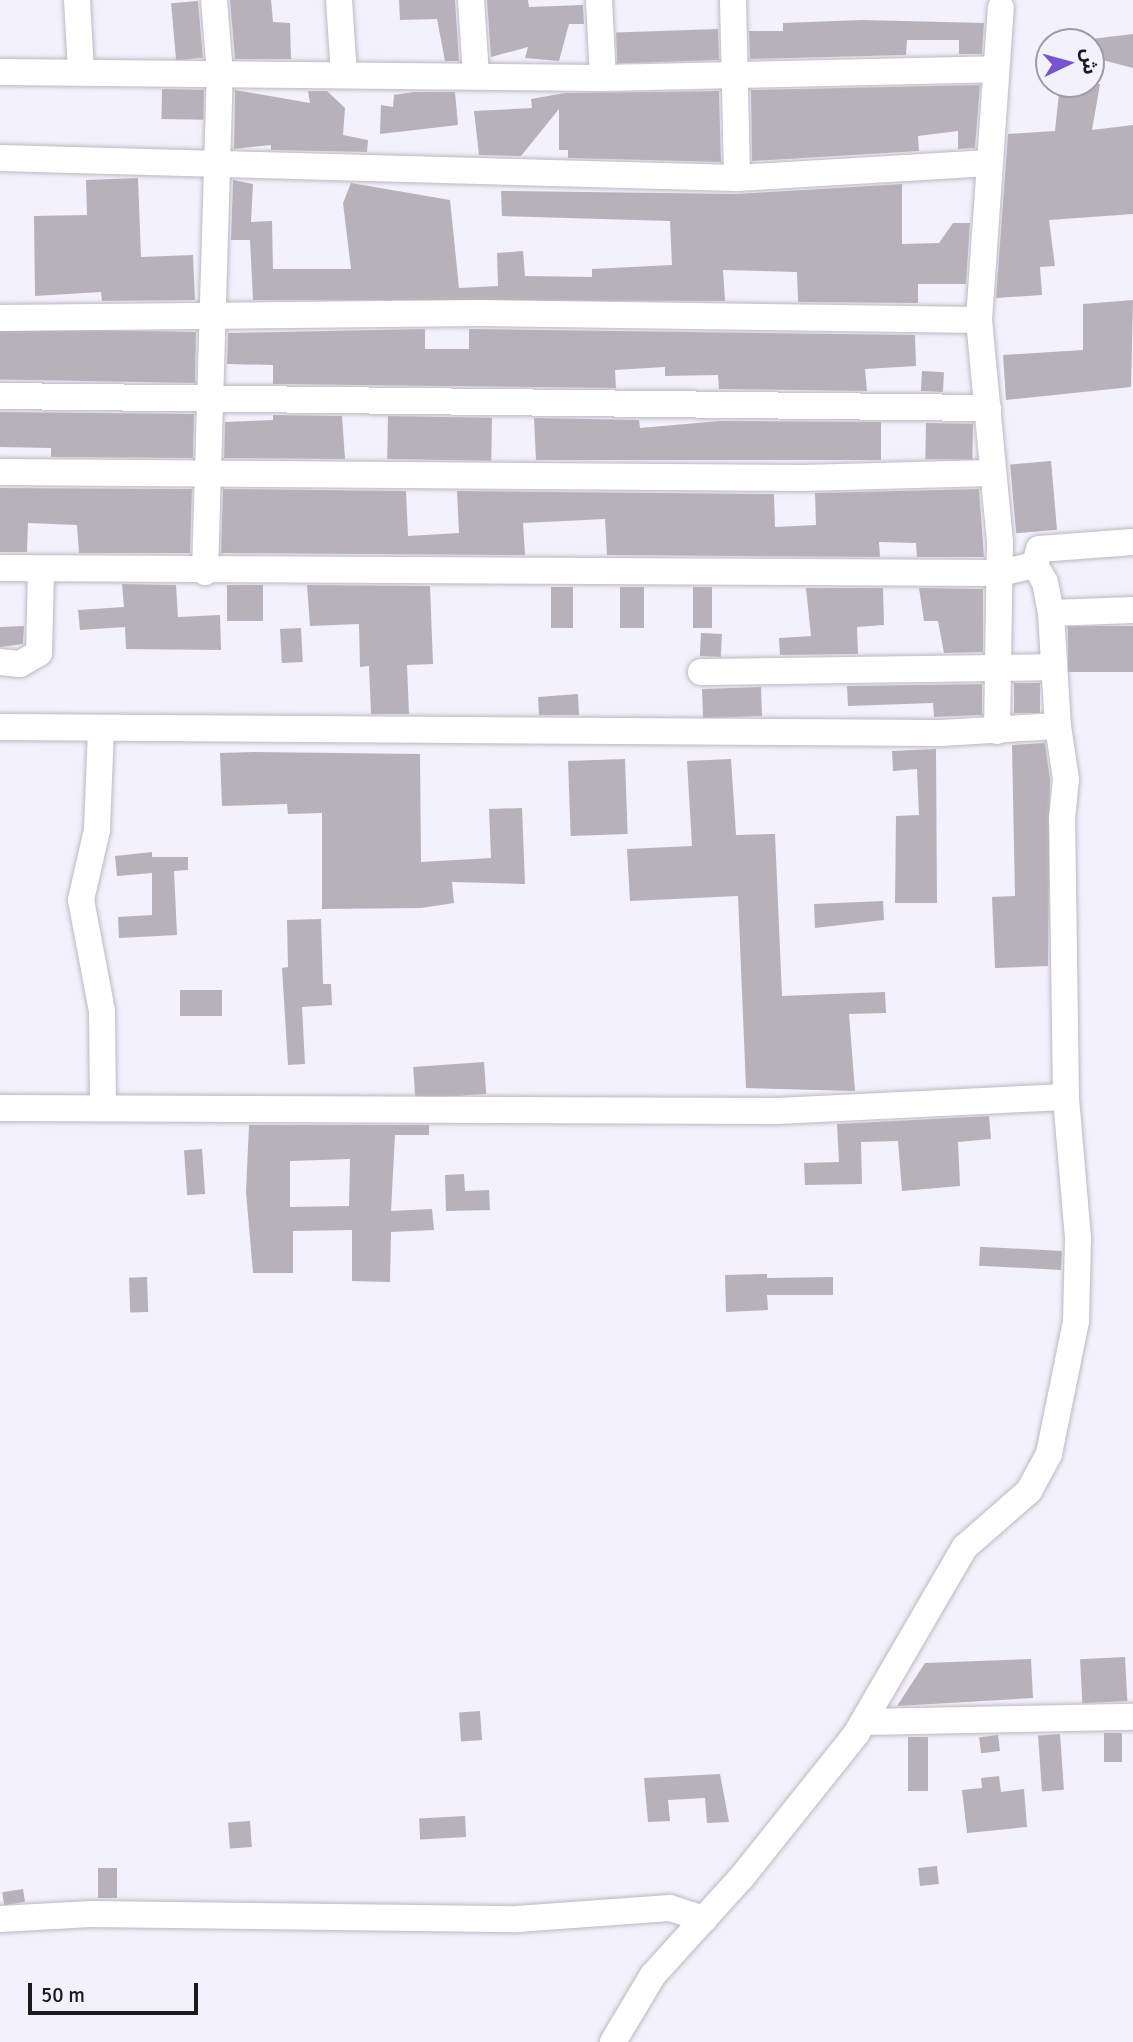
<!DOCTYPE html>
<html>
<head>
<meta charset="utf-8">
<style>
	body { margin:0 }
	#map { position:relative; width:1133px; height:2042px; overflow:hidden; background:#f3f1fc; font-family:Signika,"Noto Sans Arabic",sans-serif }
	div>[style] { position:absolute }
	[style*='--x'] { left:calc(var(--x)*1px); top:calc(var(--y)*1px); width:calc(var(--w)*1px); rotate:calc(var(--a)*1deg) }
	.building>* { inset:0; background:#b7b1b9; transform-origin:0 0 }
	.roads { filter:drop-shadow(0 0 2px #bbb8c3) drop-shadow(0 0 2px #bbb8c3) }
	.street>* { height:26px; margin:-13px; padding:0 13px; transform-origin:13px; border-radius:13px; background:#fff }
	span { translate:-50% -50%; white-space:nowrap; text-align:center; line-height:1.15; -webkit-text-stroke:5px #f3f1fc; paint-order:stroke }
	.north { position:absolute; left:1035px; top:28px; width:70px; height:70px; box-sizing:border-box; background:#f3f1fc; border:2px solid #9d9ba3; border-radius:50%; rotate:85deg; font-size:19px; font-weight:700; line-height:28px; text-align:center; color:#1b1a1e }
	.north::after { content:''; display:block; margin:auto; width:24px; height:32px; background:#7855cf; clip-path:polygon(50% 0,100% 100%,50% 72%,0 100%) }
	.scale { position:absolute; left:28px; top:1983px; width:170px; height:32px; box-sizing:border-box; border:4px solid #1b1a1e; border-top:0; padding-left:9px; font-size:21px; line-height:24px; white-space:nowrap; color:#1b1a1e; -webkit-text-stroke:5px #f3f1fc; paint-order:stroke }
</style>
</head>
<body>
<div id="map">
	<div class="building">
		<i style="clip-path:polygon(230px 0,271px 0,273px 22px,290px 23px,291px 59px,235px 59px)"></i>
		<i style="clip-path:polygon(399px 0,455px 0,459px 61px,445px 61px,437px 19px,400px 20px)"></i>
		<i style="clip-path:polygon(487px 0,528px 0,529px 7px,583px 5px,584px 24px,569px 24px,559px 61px,525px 58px,528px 47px,491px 57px)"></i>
		<i style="left:198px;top:1px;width:57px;height:27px;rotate:85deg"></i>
		<i style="clip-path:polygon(862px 20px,984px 23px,982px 54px,959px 54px,959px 40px,907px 40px,906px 55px,750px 59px,749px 31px,783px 31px,783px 23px)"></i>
		<i style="left:718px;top:29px;width:31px;height:102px;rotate:88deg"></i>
		<i style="clip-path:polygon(1133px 34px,1133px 68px,1091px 57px,1091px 39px)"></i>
		<i style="clip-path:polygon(1060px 84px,1100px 84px,1092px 130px,1133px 125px,1133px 214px,1049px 220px,1055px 266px,1040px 267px,1042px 295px,996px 298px,1008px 134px,1055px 131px)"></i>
		<i style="clip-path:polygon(980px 85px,975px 148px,958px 149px,958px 131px,918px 136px,919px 151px,752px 161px,751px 90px)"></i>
		<i style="left:162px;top:89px;width:42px;height:30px;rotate:1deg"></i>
		<i style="clip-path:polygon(235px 90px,310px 103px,308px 91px,327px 91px,345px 108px,343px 135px,368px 140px,367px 152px,271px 150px,271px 145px,234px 149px)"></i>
		<i style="clip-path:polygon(719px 91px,721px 162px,568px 158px,568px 150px,559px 150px,559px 109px,521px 156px,479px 155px,474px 111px,532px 108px,531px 99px,565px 93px)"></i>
		<i style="clip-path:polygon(413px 92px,455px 92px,458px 125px,380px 134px,381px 105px,393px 107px,394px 95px)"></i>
		<i style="clip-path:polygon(138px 178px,141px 257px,193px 255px,195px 300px,102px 301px,101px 292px,35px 296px,34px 216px,87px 215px,86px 180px)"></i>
		<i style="clip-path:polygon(233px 180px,253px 184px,251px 222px,272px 221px,273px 269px,351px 269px,343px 203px,351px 183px,450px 200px,459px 288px,498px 286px,497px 253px,523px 251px,525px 276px,592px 277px,592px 269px,672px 265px,670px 221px,502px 216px,501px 191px,737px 194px,902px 184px,902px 244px,939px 243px,953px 223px,970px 223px,966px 284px,918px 284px,918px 303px,798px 302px,797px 272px,723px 270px,725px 301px,253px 300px,250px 240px,231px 240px)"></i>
		<i style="clip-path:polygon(1133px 300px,1131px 387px,1006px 400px,1003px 355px,1083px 350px,1083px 304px)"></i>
		<i style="clip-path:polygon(425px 329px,425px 349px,469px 349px,469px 329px,915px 335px,916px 366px,865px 369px,867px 391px,719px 389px,718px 375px,665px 376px,665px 367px,615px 370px,616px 388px,273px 384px,273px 365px,227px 364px,228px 333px)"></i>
		<i style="left:196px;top:332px;width:51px;height:196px;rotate:91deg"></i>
		<i style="left:922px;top:371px;width:22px;height:20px;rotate:3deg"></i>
		<i style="clip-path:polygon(0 412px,194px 414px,193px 458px,51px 457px,51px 448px,0 447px)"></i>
		<i style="clip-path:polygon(273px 415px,342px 416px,345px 459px,224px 458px,225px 422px,273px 420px)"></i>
		<i style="left:388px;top:416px;width:104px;height:43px;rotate:1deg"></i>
		<i style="clip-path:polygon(534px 418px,639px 420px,640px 428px,720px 421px,881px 422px,881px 460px,536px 460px)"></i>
		<i style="left:926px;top:423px;width:47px;height:36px;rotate:1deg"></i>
		<i style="left:1051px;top:461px;width:69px;height:41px;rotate:85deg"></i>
		<i style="clip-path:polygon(0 488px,192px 489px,190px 553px,79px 553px,77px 525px,28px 523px,27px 552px,0 552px)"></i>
		<i style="clip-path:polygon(223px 489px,406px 491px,408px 536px,459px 533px,457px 491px,774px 494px,775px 527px,816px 525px,815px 493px,979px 489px,984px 557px,917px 557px,916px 543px,879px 542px,880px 557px,607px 555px,605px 519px,523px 523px,525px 555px,221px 553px)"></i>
		<i style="clip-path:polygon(122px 584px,176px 585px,178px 617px,220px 615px,221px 650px,126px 649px,125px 627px,80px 630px,78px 610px,124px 607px)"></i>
		<i style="left:227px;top:585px;width:36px;height:36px"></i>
		<i style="clip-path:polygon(307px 585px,430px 586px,433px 664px,407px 665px,409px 714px,371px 714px,369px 666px,360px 667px,359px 624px,310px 626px)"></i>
		<i style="left:551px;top:587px;width:22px;height:41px"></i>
		<i style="left:620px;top:587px;width:24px;height:41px"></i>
		<i style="left:693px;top:587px;width:19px;height:41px"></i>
		<i style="clip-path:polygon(806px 588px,883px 588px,884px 625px,857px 627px,858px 654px,780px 655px,779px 638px,811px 636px)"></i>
		<i style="clip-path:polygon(919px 588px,983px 589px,983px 652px,944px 653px,938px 621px,924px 621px)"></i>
		<i style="clip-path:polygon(24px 626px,23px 644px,0 647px,0 627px)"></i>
		<i style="left:1133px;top:626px;width:46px;height:65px;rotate:90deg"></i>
		<i style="left:301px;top:628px;width:34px;height:21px;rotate:87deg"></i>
		<i style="left:701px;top:633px;width:21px;height:23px;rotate:3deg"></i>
		<i style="left:1014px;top:683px;width:26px;height:30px"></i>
		<i style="clip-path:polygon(982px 684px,982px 715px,934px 717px,933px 703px,848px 706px,847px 686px)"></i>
		<i style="left:761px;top:687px;width:29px;height:59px;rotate:88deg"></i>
		<i style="clip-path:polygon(578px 694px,579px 715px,539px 715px,538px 697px)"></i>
		<i style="clip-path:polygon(1045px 743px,1050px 779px,1048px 966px,995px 968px,992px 897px,1015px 896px,1012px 745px)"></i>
		<i style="clip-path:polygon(936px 749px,937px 903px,895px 903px,896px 816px,919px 815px,917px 769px,893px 771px,892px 751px)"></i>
		<i style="clip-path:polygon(254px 752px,420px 754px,421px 862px,491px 858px,489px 809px,522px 808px,525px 884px,452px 882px,454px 903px,421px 908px,322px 909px,322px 813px,288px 814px,287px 804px,222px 806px,220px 753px)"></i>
		<i style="left:625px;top:759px;width:75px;height:57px;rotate:88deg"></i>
		<i style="clip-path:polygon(731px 759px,736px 835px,775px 834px,782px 996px,885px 992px,886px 1013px,849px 1014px,855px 1091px,746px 1088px,738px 896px,630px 901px,627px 849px,692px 846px,687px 761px)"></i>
		<i style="clip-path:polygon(152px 852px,152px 857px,188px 857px,188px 870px,174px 871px,177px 935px,119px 938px,118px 917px,152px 915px,152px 873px,117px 876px,115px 856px)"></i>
		<i style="clip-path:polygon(883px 901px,884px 920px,815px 928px,814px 904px)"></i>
		<i style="clip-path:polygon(321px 919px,323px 984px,331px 984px,332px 1005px,302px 1007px,305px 1064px,288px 1065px,282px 968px,288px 967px,287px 920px)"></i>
		<i style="left:180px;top:990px;width:42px;height:26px"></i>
		<i style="left:484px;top:1062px;width:32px;height:71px;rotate:86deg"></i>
		<i style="clip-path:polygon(989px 1116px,991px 1139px,958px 1142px,960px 1186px,902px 1191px,898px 1141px,861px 1142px,862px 1184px,805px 1185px,804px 1163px,839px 1162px,837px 1124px)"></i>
		<i style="clip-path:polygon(evenodd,249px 1125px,429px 1125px,429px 1135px,395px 1135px,391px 1211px,432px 1209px,434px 1230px,391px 1232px,390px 1282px,352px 1281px,352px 1230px,293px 1231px,293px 1273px,253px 1273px,246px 1192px,249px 1125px,350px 1159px,349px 1206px,290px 1207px,290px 1161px,350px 1159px)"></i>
		<i style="left:202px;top:1149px;width:45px;height:18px;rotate:86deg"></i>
		<i style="clip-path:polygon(464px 1174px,465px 1191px,489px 1190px,490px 1210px,446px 1211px,445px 1175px)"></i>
		<i style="left:1062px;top:1251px;width:19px;height:82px;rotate:93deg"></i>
		<i style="clip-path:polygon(767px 1274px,767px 1278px,833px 1277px,833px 1295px,767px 1295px,768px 1310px,726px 1312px,725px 1275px)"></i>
		<i style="left:147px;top:1277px;width:35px;height:18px;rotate:88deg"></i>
		<i style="left:1125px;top:1657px;width:44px;height:45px;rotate:87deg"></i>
		<i style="clip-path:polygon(1031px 1659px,1033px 1698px,897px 1706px,925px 1663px)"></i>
		<i style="left:480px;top:1711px;width:29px;height:21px;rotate:86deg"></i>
		<i style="left:1104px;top:1733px;width:18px;height:29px"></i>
		<i style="left:1060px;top:1734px;width:56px;height:22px;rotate:86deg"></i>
		<i style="left:998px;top:1735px;width:16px;height:19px;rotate:83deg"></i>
		<i style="left:908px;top:1737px;width:20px;height:54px"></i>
		<i style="clip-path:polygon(720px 1774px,729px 1822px,707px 1823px,705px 1798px,668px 1800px,670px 1821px,648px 1822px,644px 1778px)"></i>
		<i style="clip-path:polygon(999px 1776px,1001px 1792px,1024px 1789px,1027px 1827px,967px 1833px,962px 1790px,982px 1788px,981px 1778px)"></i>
		<i style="left:465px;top:1816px;width:21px;height:46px;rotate:87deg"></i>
		<i style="left:250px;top:1821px;width:26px;height:22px;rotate:86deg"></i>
		<i style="left:937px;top:1866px;width:18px;height:19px;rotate:84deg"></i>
		<i style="left:98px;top:1868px;width:19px;height:30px"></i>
		<i style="left:23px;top:1889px;width:13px;height:21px;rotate:81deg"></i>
	</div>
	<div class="roads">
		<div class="street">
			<i style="--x:77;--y:0;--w:72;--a:86.8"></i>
			<i style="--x:339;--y:0;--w:75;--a:86.2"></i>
			<i style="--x:471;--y:0;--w:76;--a:86.2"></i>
			<i style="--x:599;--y:0;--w:78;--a:87.1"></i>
			<i style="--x:733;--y:0;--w:178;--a:88.7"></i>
			<i style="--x:0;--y:72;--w:603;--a:0.57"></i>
			<i style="--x:603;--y:78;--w:391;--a:-1.3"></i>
			<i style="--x:0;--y:158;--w:737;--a:1.55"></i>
			<i style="--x:737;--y:178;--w:253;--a:-3.4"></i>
			<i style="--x:0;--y:318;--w:481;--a:-0.6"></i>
			<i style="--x:481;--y:313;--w:498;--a:0.8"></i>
			<i style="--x:0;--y:396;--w:988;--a:0.7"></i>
			<i style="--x:0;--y:472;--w:802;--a:0.43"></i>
			<i style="--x:802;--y:478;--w:188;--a:-1.5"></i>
			<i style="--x:1035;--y:565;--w:16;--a:-76"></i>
			<i style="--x:1039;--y:549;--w:94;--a:-4.3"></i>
			<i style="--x:0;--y:568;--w:1000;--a:0.29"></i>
			<i style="--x:1000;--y:573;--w:36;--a:-13"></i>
			<i style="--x:1035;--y:565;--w:20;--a:60"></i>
			<i style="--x:1045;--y:582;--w:32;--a:79"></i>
			<i style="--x:1051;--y:613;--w:113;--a:86.5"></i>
			<i style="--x:1058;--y:726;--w:117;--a:176.6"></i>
			<i style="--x:941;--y:733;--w:941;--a:-179.63"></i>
			<i style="--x:205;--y:572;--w:498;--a:-88.3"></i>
			<i style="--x:220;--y:74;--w:74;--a:-94.6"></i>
			<i style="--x:1051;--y:613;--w:82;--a:-2.1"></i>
			<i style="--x:0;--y:662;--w:20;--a:6"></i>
			<i style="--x:20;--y:664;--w:22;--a:-30"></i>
			<i style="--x:39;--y:653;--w:84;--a:-88.6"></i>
			<i style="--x:701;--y:672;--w:352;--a:-0.8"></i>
			<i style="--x:101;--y:729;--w:101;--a:92.3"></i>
			<i style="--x:97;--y:830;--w:72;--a:102.9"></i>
			<i style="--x:81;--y:900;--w:113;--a:79.3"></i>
			<i style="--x:102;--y:1011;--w:97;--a:89.4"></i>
			<i style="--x:997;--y:731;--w:189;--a:-89.1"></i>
			<i style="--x:1000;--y:542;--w:223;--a:-95.4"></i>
			<i style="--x:979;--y:320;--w:313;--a:-86"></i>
			<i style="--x:0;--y:1108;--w:778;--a:0.22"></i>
			<i style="--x:778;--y:1111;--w:288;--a:-2.8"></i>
			<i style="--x:865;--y:1722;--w:268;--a:-1.1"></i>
			<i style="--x:0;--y:1919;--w:91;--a:-3.1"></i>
			<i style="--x:91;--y:1914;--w:426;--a:0.7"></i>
			<i style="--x:517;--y:1919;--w:153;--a:-4.1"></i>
			<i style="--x:670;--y:1908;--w:36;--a:18"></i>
			<i style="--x:613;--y:2042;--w:78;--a:-59.2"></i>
			<i style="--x:653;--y:1975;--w:132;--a:-47.8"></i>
			<i style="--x:742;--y:1877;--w:183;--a:-51.4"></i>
			<i style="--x:856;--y:1734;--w:216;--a:-59.8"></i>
			<i style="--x:965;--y:1547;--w:85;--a:-41.2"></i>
			<i style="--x:1029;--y:1491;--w:42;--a:-61.6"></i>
			<i style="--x:1049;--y:1454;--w:136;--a:-78.5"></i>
			<i style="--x:1076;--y:1321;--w:83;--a:-88.6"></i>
			<i style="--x:1078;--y:1238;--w:142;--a:-94.9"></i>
			<i style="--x:1066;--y:1097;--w:278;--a:-90.8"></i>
			<i style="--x:1062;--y:819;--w:40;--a:-84.3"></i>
			<i style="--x:1066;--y:779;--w:54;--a:-98.6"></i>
		</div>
	</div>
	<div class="north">ش</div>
	<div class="scale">50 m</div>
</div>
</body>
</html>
